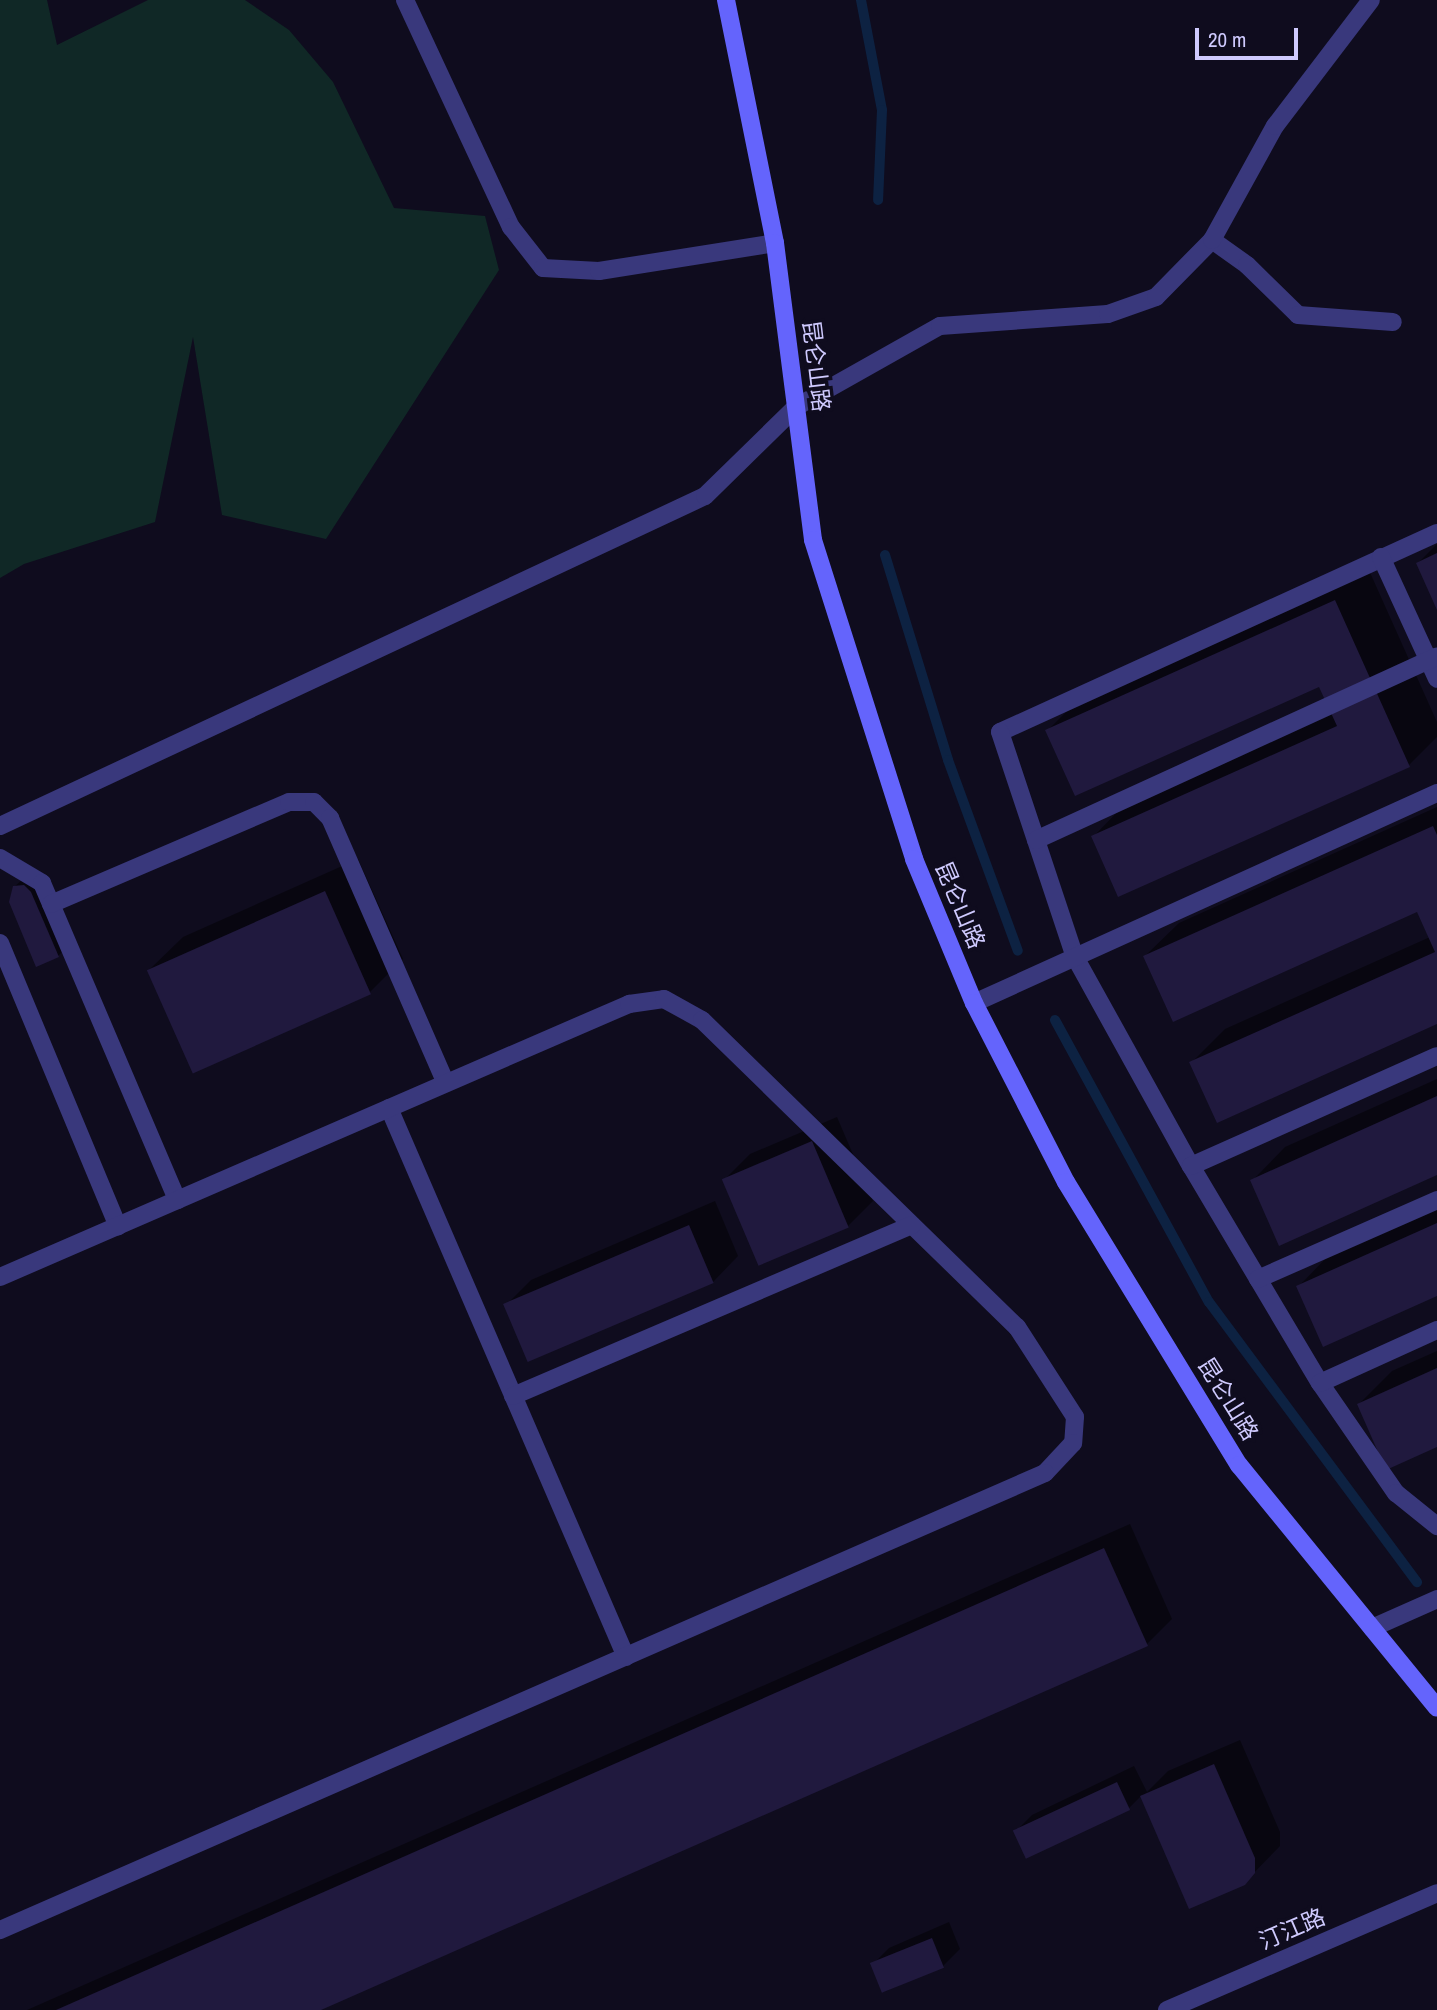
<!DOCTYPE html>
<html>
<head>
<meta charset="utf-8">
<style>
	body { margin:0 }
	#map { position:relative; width:1437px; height:2010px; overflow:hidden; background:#0f0c1e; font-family:"Archivo Narrow","Noto Sans SC",sans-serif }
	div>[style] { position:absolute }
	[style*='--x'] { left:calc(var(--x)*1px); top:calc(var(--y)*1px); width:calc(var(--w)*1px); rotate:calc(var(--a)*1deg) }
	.green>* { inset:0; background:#102826 }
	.shadow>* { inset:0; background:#0007 }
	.stream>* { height:10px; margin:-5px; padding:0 5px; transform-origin:5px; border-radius:5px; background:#0d2242 }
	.building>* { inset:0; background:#20193e; transform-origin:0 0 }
	.service>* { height:18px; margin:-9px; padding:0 9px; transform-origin:9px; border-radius:9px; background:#39387c }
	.minor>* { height:18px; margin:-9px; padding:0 9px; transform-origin:9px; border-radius:9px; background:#39387c }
	.secondary>* { height:18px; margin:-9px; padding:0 9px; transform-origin:9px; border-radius:9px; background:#6464fc }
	span { translate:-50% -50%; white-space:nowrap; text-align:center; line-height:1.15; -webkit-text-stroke:7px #0f0c1e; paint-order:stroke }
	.street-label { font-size:23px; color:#cfcafe }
	.scale { position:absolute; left:1195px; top:28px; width:103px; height:32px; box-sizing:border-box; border:4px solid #cfcafe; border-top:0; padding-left:9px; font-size:21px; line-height:24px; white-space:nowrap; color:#cfcafe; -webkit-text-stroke:5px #0f0c1e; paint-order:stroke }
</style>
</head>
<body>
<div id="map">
	<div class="green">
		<i style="clip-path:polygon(0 0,47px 0,57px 45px,148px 0,245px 0,289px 30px,333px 82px,394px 208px,485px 216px,499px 270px,326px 539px,222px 515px,193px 337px,155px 522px,24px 564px,0 578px)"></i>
	</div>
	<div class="shadow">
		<i style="clip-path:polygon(1437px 544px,1437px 606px,1418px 563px)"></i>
		<i style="clip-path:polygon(1368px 568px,1437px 722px,1437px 737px,1409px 765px,1093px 837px,1126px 803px,1332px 711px,1320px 685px,1047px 731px,1080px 698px)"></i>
		<i style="clip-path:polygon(1437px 807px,1437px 1022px,1191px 1063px,1225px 1029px,1430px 937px,1418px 910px,1145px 956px,1179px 923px)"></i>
		<i style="clip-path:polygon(358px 859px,403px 959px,370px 992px,149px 970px,183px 937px)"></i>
		<i style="clip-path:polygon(32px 878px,66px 948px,58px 956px,14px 887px,23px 879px)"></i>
		<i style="clip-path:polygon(1437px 1079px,1437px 1173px,1252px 1181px,1285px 1147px)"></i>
		<i style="clip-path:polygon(837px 1117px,873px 1201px,848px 1226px,725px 1179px,750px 1154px)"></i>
		<i style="clip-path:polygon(715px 1201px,738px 1256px,713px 1282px,506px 1305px,531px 1280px)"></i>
		<i style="clip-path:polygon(1437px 1206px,1437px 1294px,1298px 1287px,1331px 1253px)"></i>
		<i style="clip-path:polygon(1437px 1351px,1437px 1445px,1359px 1404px,1392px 1371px)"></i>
		<i style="clip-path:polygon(1130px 1524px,1172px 1619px,1147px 1644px,316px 2010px,27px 2010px)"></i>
		<i style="clip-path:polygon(1240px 1740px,1280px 1832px,1280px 1846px,1244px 1883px,1142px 1795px,1129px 1808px,1028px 1857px,1016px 1831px,1032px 1815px,1134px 1766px,1147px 1792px,1168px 1771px)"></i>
		<i style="clip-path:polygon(949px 1922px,960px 1949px,943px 1966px,884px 1992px,872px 1965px,889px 1948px)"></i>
	</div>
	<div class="stream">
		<i style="--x:861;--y:0;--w:112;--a:79.2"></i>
		<i style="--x:882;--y:110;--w:90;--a:92.5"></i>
		<i style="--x:885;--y:555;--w:214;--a:72.9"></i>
		<i style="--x:948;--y:760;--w:203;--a:69.9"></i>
		<i style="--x:1055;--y:1020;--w:321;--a:61.4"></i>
		<i style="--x:1209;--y:1302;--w:349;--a:53.4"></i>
	</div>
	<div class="building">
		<i style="clip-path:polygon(1437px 553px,1437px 610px,1416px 563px)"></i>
		<i style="clip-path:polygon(1335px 600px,1410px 767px,1118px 897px,1091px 836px,1337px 726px,1319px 687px,1075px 796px,1045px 730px)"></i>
		<i style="clip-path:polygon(1433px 826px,1437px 835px,1437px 1024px,1217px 1123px,1189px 1062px,1435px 952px,1417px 912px,1173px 1022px,1143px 956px)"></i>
		<i style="clip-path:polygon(24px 885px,31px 892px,59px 957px,36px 967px,9px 902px,13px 886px)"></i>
		<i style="left:325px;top:891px;width:113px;height:195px;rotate:66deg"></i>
		<i style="clip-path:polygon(1437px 1096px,1437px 1175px,1279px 1246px,1250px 1180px)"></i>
		<i style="left:812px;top:1141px;width:94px;height:98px;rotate:67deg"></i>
		<i style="clip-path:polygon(1437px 1223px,1437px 1296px,1323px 1347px,1296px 1286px)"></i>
		<i style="left:689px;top:1225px;width:63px;height:202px;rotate:67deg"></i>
		<i style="clip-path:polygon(1437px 1368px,1437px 1447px,1386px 1470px,1357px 1404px)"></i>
		<i style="clip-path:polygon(1104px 1548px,1148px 1646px,321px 2010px,56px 2010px)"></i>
		<i style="clip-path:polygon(1214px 1764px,1255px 1858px,1255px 1873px,1245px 1885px,1189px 1909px,1140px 1796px)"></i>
		<i style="left:1117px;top:1782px;width:31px;height:115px;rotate:65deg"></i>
		<i style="left:932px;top:1938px;width:32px;height:67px;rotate:68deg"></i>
	</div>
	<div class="service">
		<i style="--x:1212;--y:240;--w:43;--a:35.5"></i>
		<i style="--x:1247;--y:265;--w:71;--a:44.4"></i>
		<i style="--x:1298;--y:315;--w:95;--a:4.2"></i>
		<i style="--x:796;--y:407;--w:165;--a:-29.4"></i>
		<i style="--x:940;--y:326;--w:168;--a:-4.1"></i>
		<i style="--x:1108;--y:314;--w:51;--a:-19.5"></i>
		<i style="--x:1156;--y:297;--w:80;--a:-45.5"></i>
		<i style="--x:1212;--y:240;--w:130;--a:-61.1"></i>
		<i style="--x:1275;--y:126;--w:158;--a:-52.7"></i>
		<i style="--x:1437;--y:533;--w:480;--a:155.5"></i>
		<i style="--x:1000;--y:732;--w:237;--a:71.6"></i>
		<i style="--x:1075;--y:957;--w:239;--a:61"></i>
		<i style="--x:1191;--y:1166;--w:252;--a:59.3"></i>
		<i style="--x:1320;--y:1383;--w:134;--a:55.4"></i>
		<i style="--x:1396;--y:1493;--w:53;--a:38.8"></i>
		<i style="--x:1381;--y:557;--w:134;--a:65.3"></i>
		<i style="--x:1036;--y:840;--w:441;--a:-24.6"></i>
		<i style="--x:0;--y:858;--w:49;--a:30.8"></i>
		<i style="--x:42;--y:883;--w:345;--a:66.9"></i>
		<i style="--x:51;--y:904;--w:259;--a:-23.2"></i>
		<i style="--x:289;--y:802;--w:25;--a:0"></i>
		<i style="--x:314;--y:802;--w:23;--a:45"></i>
		<i style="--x:330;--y:818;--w:289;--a:66.4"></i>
		<i style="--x:0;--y:943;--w:307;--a:67.4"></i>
		<i style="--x:974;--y:1003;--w:508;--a:-24.4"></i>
		<i style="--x:389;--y:1108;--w:598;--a:66.65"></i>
		<i style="--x:1191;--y:1166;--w:269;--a:-24.1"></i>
		<i style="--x:0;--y:1277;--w:686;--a:-23.46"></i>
		<i style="--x:629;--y:1004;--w:35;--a:-8"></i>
		<i style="--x:664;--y:999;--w:43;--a:28.9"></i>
		<i style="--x:702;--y:1020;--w:440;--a:44.3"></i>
		<i style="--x:1017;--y:1327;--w:107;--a:57.2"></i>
		<i style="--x:1075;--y:1417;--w:26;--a:94"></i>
		<i style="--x:1073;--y:1443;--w:41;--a:133"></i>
		<i style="--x:1045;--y:1473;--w:1141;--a:156.38"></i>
		<i style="--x:1258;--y:1279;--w:196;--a:-23.8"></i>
		<i style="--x:1320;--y:1383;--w:128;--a:-24.4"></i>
		<i style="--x:513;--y:1396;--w:434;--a:-23.2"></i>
		<i style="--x:1372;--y:1628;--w:71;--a:-24"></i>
	</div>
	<div class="minor">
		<i style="--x:405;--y:0;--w:251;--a:65"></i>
		<i style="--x:511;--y:227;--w:52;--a:52"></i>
		<i style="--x:543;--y:268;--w:56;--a:3.1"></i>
		<i style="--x:599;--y:271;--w:178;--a:-9"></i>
		<i style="--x:0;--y:826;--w:778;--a:-25.08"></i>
		<i style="--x:705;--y:496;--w:127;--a:-44.4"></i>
		<i style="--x:1167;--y:2010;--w:294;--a:-23.4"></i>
	</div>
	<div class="secondary">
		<i style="--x:726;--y:0;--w:248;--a:78.6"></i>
		<i style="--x:775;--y:243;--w:299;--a:82.7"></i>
		<i style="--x:813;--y:540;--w:335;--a:72.4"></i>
		<i style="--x:914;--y:859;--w:156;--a:67.4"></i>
		<i style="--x:974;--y:1003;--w:201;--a:62.8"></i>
		<i style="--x:1066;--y:1182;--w:332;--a:58.6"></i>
		<i style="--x:1239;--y:1465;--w:313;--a:50.8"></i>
	</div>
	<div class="street-label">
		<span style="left:816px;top:366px;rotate:83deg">昆仑山路</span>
		<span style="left:960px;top:905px;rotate:67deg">昆仑山路</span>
		<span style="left:1228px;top:1399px;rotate:58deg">昆仑山路</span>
		<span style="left:1292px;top:1929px;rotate:-23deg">汀江路</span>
	</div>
	<div class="scale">20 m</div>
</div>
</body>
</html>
